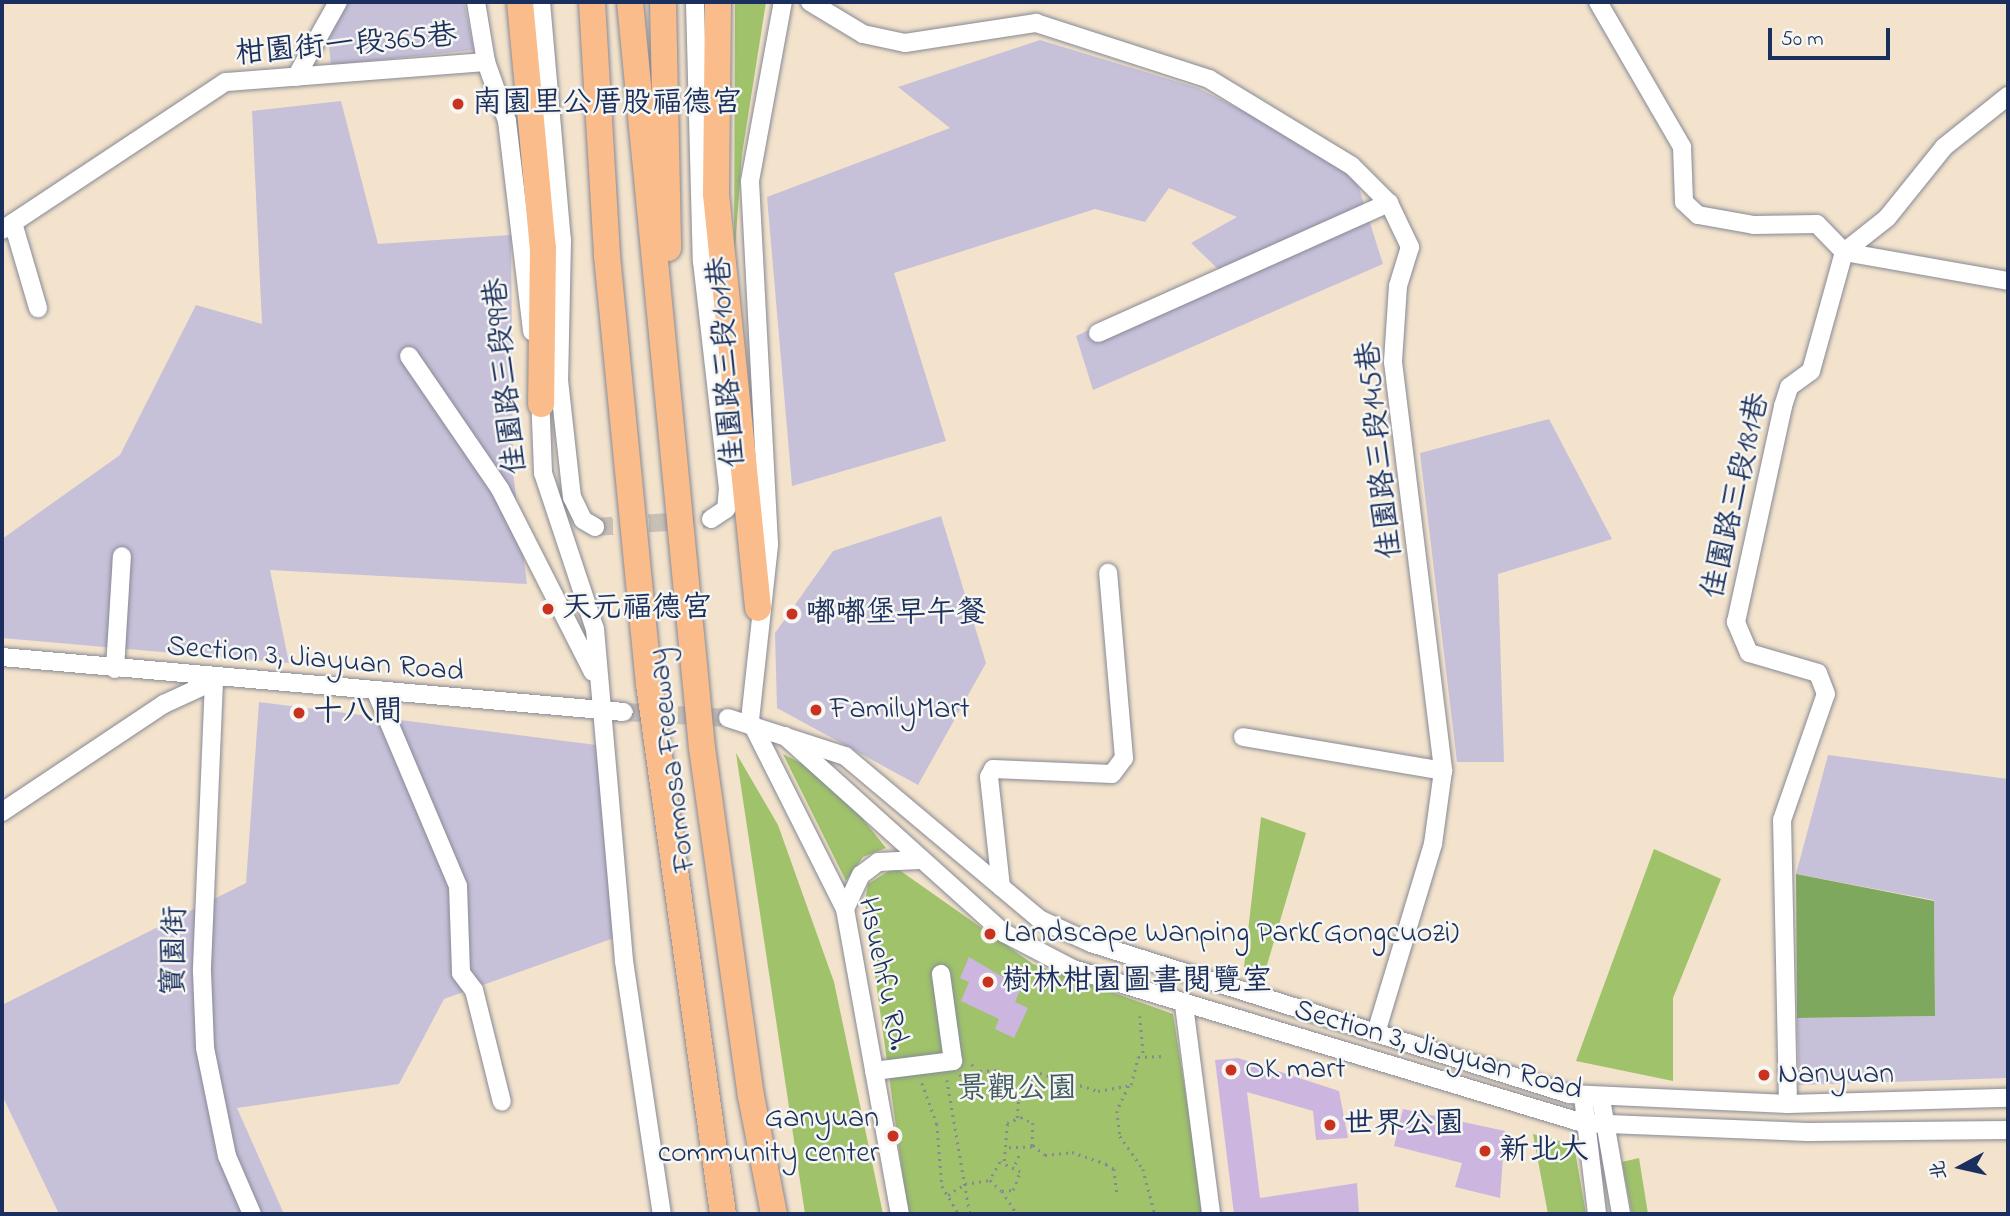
<!DOCTYPE html>
<html>
<head>
<meta charset="utf-8">
<style>
	body { margin:0 }
	#map { position:relative; width:2010px; height:1216px; overflow:hidden; background:#f3e3cc; font-family:"Indie Flower","LXGW WenKai TC",sans-serif }
	div>[style] { position:absolute }
	[style*='--x'] { left:calc(var(--x)*1px); top:calc(var(--y)*1px); width:calc(var(--w)*1px); rotate:calc(var(--a)*1deg) }
	.industrial>* { inset:0; background:#c7c0d9 }
	.green>* { inset:0; background:#9fc26b }
	.forest>* { inset:0; background:#7fa85f }
	.building>* { inset:0; background:#ccb6df }
	.minor-tunnel>* { height:18px; margin-top:-9px; transform-origin:0; background:repeating-linear-gradient(90deg,#c8bfb6 0 18px,transparent 0 27px) }
	.path>* { height:2.5px; margin-top:-1.25px; transform-origin:0; background:repeating-linear-gradient(90deg,#878995 0 2px,transparent 0 7px) }
	.roads { filter:drop-shadow(0 0 2px #878995) drop-shadow(0 0 2px #878995) }
	.minor>* { height:18px; margin:-9px; padding:0 9px; transform-origin:9px; border-radius:9px; background:#fff }
	.highway>* { height:26px; margin:-13px; padding:0 13px; transform-origin:13px; border-radius:13px; background:#f9bc8a }
	.dots>* { width:19px; height:19px; translate:-50% -50%; box-sizing:border-box; border:4px solid #f6f6f2; border-radius:50% }
	span { translate:-50% -50%; white-space:nowrap; text-align:center; line-height:1.15; -webkit-text-stroke:5px #f6f6f2; paint-order:stroke }
	.street-label { font-size:30px; color:#1b2f5e }
	.poi-label { font-size:30px; color:#1b2f5e }
	.left { translate:0 -50%; text-align:left }
	.right { translate:-100% -50%; text-align:right }
	.park-label { font-size:30px; color:#435b62 }
	.frame { position:absolute; inset:0; border:4px solid #1b2f5e; pointer-events:none }
	.north { position:absolute; left:1926px; top:1132px; width:70px; height:70px; -webkit-text-stroke:5px #f6f6f2; paint-order:stroke; rotate:262deg; font-size:19px; font-weight:700; line-height:28px; text-align:center; color:#1b2f5e }
	.north::after { content:''; display:block; margin:auto; width:24px; height:32px; background:#1b2f5e; clip-path:polygon(50% 0,100% 100%,50% 72%,0 100%) }
	.scale { position:absolute; left:1768px; top:28px; width:122px; height:32px; box-sizing:border-box; border:4px solid #1b2f5e; border-top:0; padding-left:9px; font-size:21px; line-height:24px; white-space:nowrap; color:#1b2f5e; -webkit-text-stroke:5px #f6f6f2; paint-order:stroke }
</style>
</head>
<body>
<div id="map">
	<div class="industrial">
		<i style="clip-path:polygon(344px 2px,464px 2px,474px 50px,331px 65px,327px 27px)"></i>
		<i style="clip-path:polygon(1040px 40px,1198px 88px,1352px 166px,1383px 264px,1093px 390px,1076px 336px,1219px 270px,1191px 243px,1237px 217px,1169px 188px,1145px 222px,1095px 209px,894px 273px,946px 441px,792px 486px,767px 197px,950px 128px,898px 87px)"></i>
		<i style="clip-path:polygon(341px 101px,378px 244px,511px 235px,513px 472px,527px 584px,270px 570px,289px 663px,2px 638px,2px 539px,120px 455px,196px 305px,262px 324px,252px 111px)"></i>
		<i style="clip-path:polygon(1549px 419px,1612px 539px,1498px 574px,1504px 762px,1457px 762px,1420px 453px)"></i>
		<i style="clip-path:polygon(941px 516px,986px 663px,918px 785px,777px 708px,775px 633px,833px 551px)"></i>
		<i style="clip-path:polygon(259px 702px,604px 746px,614px 938px,444px 999px,399px 1084px,237px 1108px,284px 1214px,59px 1214px,2px 1095px,2px 1005px,246px 883px)"></i>
		<i style="clip-path:polygon(1828px 755px,2008px 779px,2008px 1078px,1799px 1085px,1797px 1018px,1935px 1016px,1934px 900px,1796px 874px)"></i>
	</div>
	<div class="green">
		<i style="clip-path:polygon(735px 2px,766px 2px,742px 154px,734px 263px)"></i>
		<i style="clip-path:polygon(736px 753px,778px 825px,834px 982px,883px 1214px,805px 1214px)"></i>
		<i style="clip-path:polygon(783px 754px,830px 778px,886px 848px,863px 857px,846px 881px)"></i>
		<i style="clip-path:polygon(1261px 817px,1306px 833px,1264px 975px,1244px 967px)"></i>
		<i style="clip-path:polygon(1654px 849px,1721px 879px,1673px 998px,1673px 1081px,1576px 1061px)"></i>
		<i style="clip-path:polygon(895px 867px,1033px 964px,1173px 1014px,1205px 1214px,908px 1214px,865px 902px,868px 884px)"></i>
		<i style="clip-path:polygon(1533px 1134px,1574px 1145px,1586px 1214px,1548px 1214px)"></i>
		<i style="clip-path:polygon(1639px 1158px,1648px 1214px,1632px 1214px,1622px 1162px)"></i>
	</div>
	<div class="forest">
		<i style="clip-path:polygon(1796px 874px,1934px 901px,1935px 1016px,1797px 1018px)"></i>
	</div>
	<div class="building">
		<i style="clip-path:polygon(969px 957px,1021px 988px,1015px 1002px,1028px 1008px,1014px 1038px,995px 1029px,999px 1019px,961px 1001px,969px 982px,960px 978px)"></i>
		<i style="clip-path:polygon(1238px 1058px,1339px 1091px,1348px 1138px,1316px 1140px,1313px 1111px,1247px 1092px,1260px 1198px,1357px 1183px,1359px 1213px,1234px 1214px,1215px 1060px)"></i>
		<i style="clip-path:polygon(1403px 1109px,1505px 1131px,1500px 1198px,1455px 1187px,1462px 1163px,1394px 1146px)"></i>
	</div>
	<div class="minor-tunnel">
		<i style="--x:595;--y:527;--w:116;--a:-3.9"></i>
		<i style="--x:624;--y:712;--w:104;--a:3.3"></i>
	</div>
	<div class="path">
		<i style="--x:1140;--y:1016;--w:38;--a:85"></i>
		<i style="--x:980;--y:1071;--w:17;--a:-3"></i>
		<i style="--x:997;--y:1070;--w:28;--a:39"></i>
		<i style="--x:960;--y:1074;--w:9;--a:58"></i>
		<i style="--x:965;--y:1082;--w:13;--a:-13"></i>
		<i style="--x:978;--y:1079;--w:17;--a:-114"></i>
		<i style="--x:947;--y:1080;--w:136;--a:80.3"></i>
		<i style="--x:922;--y:1083;--w:44;--a:69.9"></i>
		<i style="--x:937;--y:1124;--w:62;--a:85.4"></i>
		<i style="--x:942;--y:1186;--w:33;--a:59"></i>
		<i style="--x:1129;--y:1086;--w:28;--a:116"></i>
		<i style="--x:1117;--y:1111;--w:25;--a:83"></i>
		<i style="--x:1120;--y:1136;--w:40;--a:55.1"></i>
		<i style="--x:1143;--y:1169;--w:47;--a:75.1"></i>
		<i style="--x:1017;--y:1118;--w:29;--a:-86"></i>
		<i style="--x:1019;--y:1089;--w:26;--a:-37"></i>
		<i style="--x:1040;--y:1073;--w:61;--a:17.2"></i>
		<i style="--x:1098;--y:1091;--w:34;--a:-10"></i>
		<i style="--x:1131;--y:1085;--w:29;--a:-76"></i>
		<i style="--x:1138;--y:1057;--w:26;--a:-2"></i>
		<i style="--x:1033;--y:1145;--w:16;--a:40"></i>
		<i style="--x:1045;--y:1155;--w:27;--a:-6"></i>
		<i style="--x:1072;--y:1152;--w:36;--a:19"></i>
		<i style="--x:1106;--y:1164;--w:9;--a:32"></i>
		<i style="--x:1114;--y:1169;--w:26;--a:83"></i>
		<i style="--x:1004;--y:1161;--w:38;--a:-85"></i>
		<i style="--x:1007;--y:1123;--w:15;--a:-23"></i>
		<i style="--x:1021;--y:1117;--w:13;--a:27"></i>
		<i style="--x:1033;--y:1123;--w:24;--a:92"></i>
		<i style="--x:1032;--y:1147;--w:23;--a:178"></i>
		<i style="--x:1015;--y:1164;--w:13;--a:-67"></i>
		<i style="--x:1002;--y:1191;--w:27;--a:57"></i>
		<i style="--x:948;--y:1195;--w:20;--a:-33"></i>
		<i style="--x:965;--y:1184;--w:25;--a:-9"></i>
		<i style="--x:990;--y:1180;--w:16;--a:43"></i>
		<i style="--x:1002;--y:1191;--w:11;--a:-5"></i>
		<i style="--x:1013;--y:1190;--w:19;--a:-69"></i>
		<i style="--x:1020;--y:1172;--w:22;--a:-153"></i>
		<i style="--x:1000;--y:1162;--w:21;--a:119"></i>
	</div>
	<div class="roads">
		<div class="minor">
			<i style="--x:476;--y:2;--w:61;--a:80.5"></i>
			<i style="--x:486;--y:62;--w:63;--a:70.4"></i>
			<i style="--x:507;--y:121;--w:212;--a:83.2"></i>
			<i style="--x:541;--y:2;--w:239;--a:85"></i>
			<i style="--x:562;--y:240;--w:140;--a:91.2"></i>
			<i style="--x:559;--y:380;--w:118;--a:83.7"></i>
			<i style="--x:572;--y:497;--w:25;--a:64"></i>
			<i style="--x:583;--y:520;--w:14;--a:30"></i>
			<i style="--x:695;--y:2;--w:259;--a:88.5"></i>
			<i style="--x:702;--y:261;--w:228;--a:83.5"></i>
			<i style="--x:728;--y:488;--w:21;--a:95"></i>
			<i style="--x:726;--y:509;--w:18;--a:146"></i>
			<i style="--x:810;--y:2;--w:62;--a:31.1"></i>
			<i style="--x:863;--y:34;--w:43;--a:12.1"></i>
			<i style="--x:905;--y:43;--w:133;--a:-8.7"></i>
			<i style="--x:1036;--y:23;--w:182;--a:17.9"></i>
			<i style="--x:1209;--y:79;--w:167;--a:31.3"></i>
			<i style="--x:1352;--y:166;--w:52;--a:45"></i>
			<i style="--x:1389;--y:203;--w:49;--a:64.5"></i>
			<i style="--x:1410;--y:247;--w:41;--a:107.1"></i>
			<i style="--x:1398;--y:286;--w:76;--a:93.8"></i>
			<i style="--x:1393;--y:362;--w:412;--a:83"></i>
			<i style="--x:1443;--y:771;--w:74;--a:97.8"></i>
			<i style="--x:1433;--y:844;--w:197;--a:106.8"></i>
			<i style="--x:1598;--y:2;--w:168;--a:59.9"></i>
			<i style="--x:1682;--y:147;--w:55;--a:87.9"></i>
			<i style="--x:1684;--y:202;--w:19;--a:43"></i>
			<i style="--x:1698;--y:215;--w:57;--a:10.1"></i>
			<i style="--x:1754;--y:225;--w:63;--a:-0.9"></i>
			<i style="--x:1817;--y:224;--w:39;--a:46"></i>
			<i style="--x:296;--y:77;--w:86;--a:-60.8"></i>
			<i style="--x:13;--y:223;--w:89;--a:73.6"></i>
			<i style="--x:2;--y:230;--w:268;--a:-33.5"></i>
			<i style="--x:226;--y:82;--w:261;--a:-4.4"></i>
			<i style="--x:1844;--y:252;--w:55;--a:-38.3"></i>
			<i style="--x:1887;--y:218;--w:91;--a:-51.2"></i>
			<i style="--x:1944;--y:147;--w:82;--a:-38.6"></i>
			<i style="--x:1844;--y:252;--w:167;--a:10"></i>
			<i style="--x:1098;--y:333;--w:319;--a:-24.1"></i>
			<i style="--x:409;--y:356;--w:161;--a:55.6"></i>
			<i style="--x:500;--y:489;--w:205;--a:63.1"></i>
			<i style="--x:540;--y:394;--w:79;--a:87.8"></i>
			<i style="--x:543;--y:473;--w:164;--a:71.6"></i>
			<i style="--x:595;--y:629;--w:333;--a:85"></i>
			<i style="--x:624;--y:961;--w:256;--a:81.5"></i>
			<i style="--x:2;--y:657;--w:624;--a:5.05"></i>
			<i style="--x:115;--y:669;--w:113;--a:-86.5"></i>
			<i style="--x:376;--y:692;--w:211;--a:67.1"></i>
			<i style="--x:458;--y:886;--w:87;--a:88"></i>
			<i style="--x:461;--y:973;--w:21;--a:53"></i>
			<i style="--x:474;--y:990;--w:115;--a:76"></i>
			<i style="--x:728;--y:718;--w:123;--a:18"></i>
			<i style="--x:845;--y:756;--w:253;--a:40"></i>
			<i style="--x:1039;--y:919;--w:57;--a:24.8"></i>
			<i style="--x:1091;--y:943;--w:501;--a:17.53"></i>
			<i style="--x:1569;--y:1094;--w:219;--a:2.6"></i>
			<i style="--x:1788;--y:1104;--w:220;--a:-1.6"></i>
			<i style="--x:750;--y:720;--w:177;--a:-83.8"></i>
			<i style="--x:769;--y:544;--w:363;--a:-93"></i>
			<i style="--x:750;--y:181;--w:182;--a:-79.6"></i>
			<i style="--x:750;--y:720;--w:212;--a:63.3"></i>
			<i style="--x:845;--y:909;--w:310;--a:79.8"></i>
			<i style="--x:785;--y:736;--w:295;--a:42"></i>
			<i style="--x:1004;--y:933;--w:78;--a:27.6"></i>
			<i style="--x:1073;--y:969;--w:533;--a:16.8"></i>
			<i style="--x:1583;--y:1123;--w:225;--a:2.3"></i>
			<i style="--x:1808;--y:1132;--w:200;--a:-0.6"></i>
			<i style="--x:1243;--y:737;--w:203;--a:9.6"></i>
			<i style="--x:2;--y:812;--w:195;--a:-33.7"></i>
			<i style="--x:164;--y:704;--w:55;--a:-24.7"></i>
			<i style="--x:214;--y:681;--w:291;--a:92.4"></i>
			<i style="--x:202;--y:972;--w:76;--a:87.7"></i>
			<i style="--x:205;--y:1048;--w:110;--a:78.5"></i>
			<i style="--x:227;--y:1156;--w:63;--a:66.7"></i>
			<i style="--x:1001;--y:887;--w:111;--a:-96.2"></i>
			<i style="--x:989;--y:777;--w:9;--a:-63"></i>
			<i style="--x:993;--y:769;--w:119;--a:2.4"></i>
			<i style="--x:1112;--y:774;--w:20;--a:-53"></i>
			<i style="--x:1124;--y:758;--w:186;--a:-94.9"></i>
			<i style="--x:845;--y:909;--w:38;--a:-65"></i>
			<i style="--x:861;--y:875;--w:21;--a:-37"></i>
			<i style="--x:878;--y:862;--w:41;--a:-2.8"></i>
			<i style="--x:1184;--y:1005;--w:211;--a:82.6"></i>
			<i style="--x:874;--y:1071;--w:80;--a:-7.2"></i>
			<i style="--x:953;--y:1061;--w:88;--a:-97.9"></i>
			<i style="--x:1583;--y:1096;--w:119;--a:83.2"></i>
			<i style="--x:1601;--y:1099;--w:117;--a:80.1"></i>
			<i style="--x:1788;--y:1104;--w:284;--a:-91.2"></i>
			<i style="--x:1782;--y:820;--w:133;--a:-70.8"></i>
			<i style="--x:1826;--y:694;--w:22;--a:-111"></i>
			<i style="--x:1818;--y:673;--w:72;--a:-163.8"></i>
			<i style="--x:1749;--y:653;--w:34;--a:-113"></i>
			<i style="--x:1736;--y:622;--w:221;--a:-77.7"></i>
			<i style="--x:1783;--y:406;--w:20;--a:-72"></i>
			<i style="--x:1789;--y:387;--w:27;--a:-36"></i>
			<i style="--x:1811;--y:371;--w:123;--a:-74.5"></i>
		</div>
		<div class="highway">
			<i style="--x:520;--y:2;--w:247;--a:84.7"></i>
			<i style="--x:543;--y:248;--w:156;--a:90.7"></i>
			<i style="--x:592;--y:2;--w:254;--a:86.6"></i>
			<i style="--x:607;--y:256;--w:430;--a:84.4"></i>
			<i style="--x:649;--y:684;--w:535;--a:82.05"></i>
			<i style="--x:630;--y:2;--w:749;--a:84.49"></i>
			<i style="--x:702;--y:748;--w:351;--a:82"></i>
			<i style="--x:751;--y:1096;--w:120;--a:79"></i>
			<i style="--x:663;--y:2;--w:246;--a:88.8"></i>
			<i style="--x:718;--y:2;--w:192;--a:90.6"></i>
			<i style="--x:716;--y:194;--w:416;--a:84.2"></i>
		</div>
	</div>
	<div class="dots">
		<i style="left:458px;top:104px;background:#c8321e"></i>
		<i style="left:548px;top:609px;background:#c8321e"></i>
		<i style="left:792px;top:614px;background:#c8321e"></i>
		<i style="left:816px;top:710px;background:#c8321e"></i>
		<i style="left:299px;top:713px;background:#c8321e"></i>
		<i style="left:990px;top:934px;background:#c8321e"></i>
		<i style="left:988px;top:982px;background:#c8321e"></i>
		<i style="left:1231px;top:1070px;background:#c8321e"></i>
		<i style="left:1764px;top:1075px;background:#c8321e"></i>
		<i style="left:1330px;top:1125px;background:#c8321e"></i>
		<i style="left:893px;top:1136px;background:#c8321e"></i>
		<i style="left:1485px;top:1151px;background:#c8321e"></i>
	</div>
	<div class="street-label">
		<span style="left:346px;top:46px;rotate:-5deg">柑園街一段365巷</span>
		<span style="left:728px;top:362px;rotate:-94deg">佳園路三段101巷</span>
		<span style="left:507px;top:376px;rotate:-96deg">佳園路三段99巷</span>
		<span style="left:1381px;top:450px;rotate:-96deg">佳園路三段145巷</span>
		<span style="left:1737px;top:496px;rotate:-77deg">佳園路三段181巷</span>
		<span style="left:315px;top:660px;rotate:5deg">Section 3, Jiayuan Road</span>
		<span style="left:673px;top:760px;rotate:-97deg">Formosa Freeway</span>
		<span style="left:176px;top:951px;rotate:-89deg">寶園街</span>
		<span style="left:882px;top:974px;rotate:78deg">Hsuehfu Rd.</span>
		<span style="left:1438px;top:1051px;rotate:16deg">Section 3, Jiayuan Road</span>
	</div>
	<div class="poi-label">
		<span class="left" style="left:472px;top:104px">南園里公厝股福德宮</span>
		<span class="left" style="left:562px;top:609px">天元福德宮</span>
		<span class="left" style="left:806px;top:614px">嘟嘟堡早午餐</span>
		<span class="left" style="left:830px;top:710px">FamilyMart</span>
		<span class="left" style="left:313px;top:713px">十八間</span>
		<span class="left" style="left:1004px;top:934px">Landscape Wanping Park(Gongcuozi)</span>
		<span class="left" style="left:1002px;top:982px">樹林柑園圖書閱覽室</span>
		<span class="left" style="left:1245px;top:1070px">OK mart</span>
		<span class="left" style="left:1778px;top:1075px">Nanyuan</span>
		<span class="right" style="left:879px;top:1136px">Ganyuan<br>community center</span>
		<span class="left" style="left:1344px;top:1125px">世界公園</span>
		<span class="left" style="left:1499px;top:1151px">新北大</span>
	</div>
	<div class="park-label">
		<span style="left:1017px;top:1090px">景觀公園</span>
	</div>
	<div class="frame"></div>
	<div class="north">北</div>
	<div class="scale">50 m</div>
</div>
</body>
</html>
